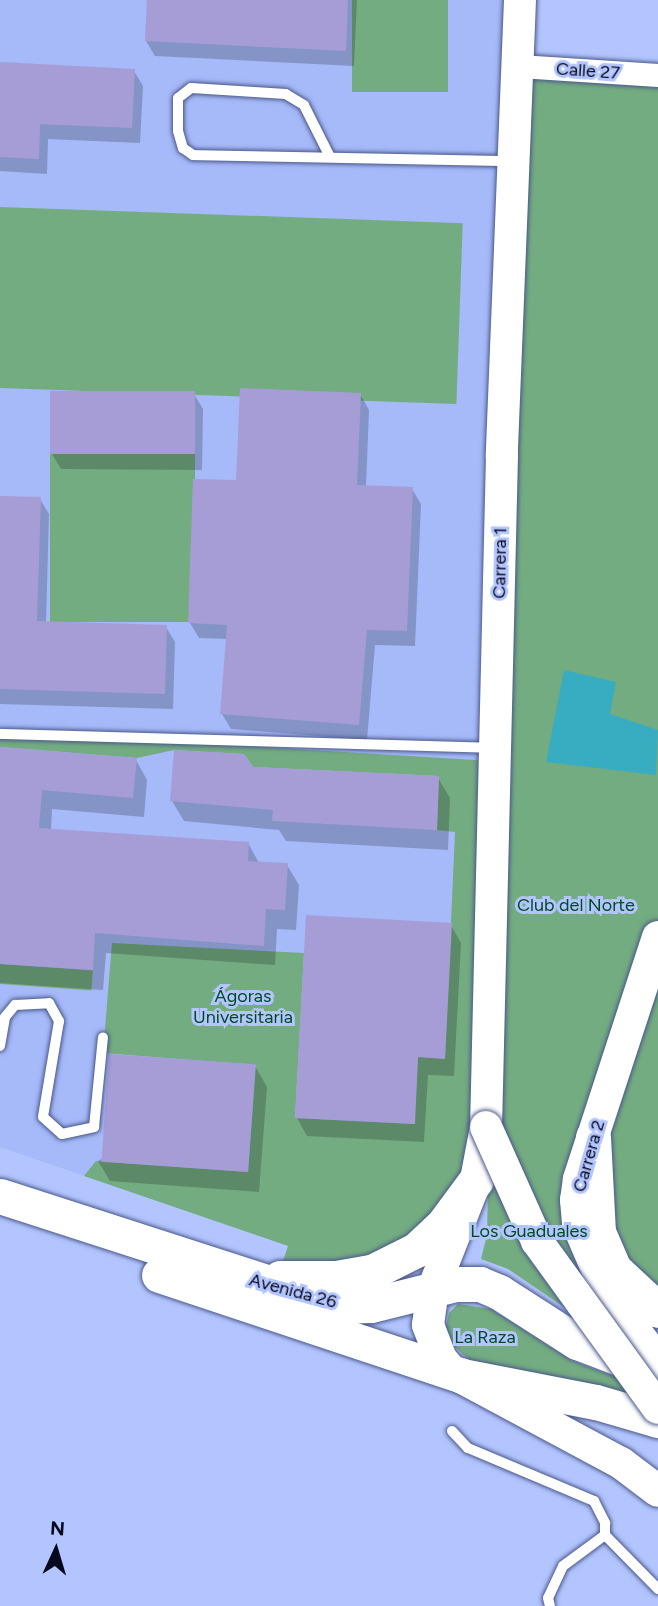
<!DOCTYPE html>
<html>
<head>
<meta charset="utf-8">
<style>
	body { margin:0 }
	#map { position:relative; width:658px; height:1606px; overflow:hidden; background:#b3c5fe; font-family:Figtree,sans-serif }
	div>[style] { position:absolute }
	[style*='--x'] { left:calc(var(--x)*1px); top:calc(var(--y)*1px); width:calc(var(--w)*1px); rotate:calc(var(--a)*1deg) }
	.built>* { inset:0; background:#a6b9f9 }
	.green>* { inset:0; background:#74ac81; transform-origin:0 0 }
	.water>* { inset:0; background:#38adc1 }
	.shadow>* { inset:0; background:#0003 }
	.building>* { inset:0; background:#a69dd7; transform-origin:0 0 }
	.roads { filter:drop-shadow(0 0 2px #4a588a) drop-shadow(0 0 2px #4a588a) }
	.service>* { height:10px; margin:-5px; padding:0 5px; transform-origin:5px; border-radius:5px; background:#fff }
	.minor>* { height:23px; margin:-11.5px; padding:0 11.5px; transform-origin:11.5px; border-radius:11.5px; background:#fff }
	.secondary>* { height:32px; margin:-16px; padding:0 16px; transform-origin:16px; border-radius:16px; background:#fff }
	.primary>* { height:35px; margin:-17.5px; padding:0 17.5px; transform-origin:17.5px; border-radius:17.5px; background:#fff }
	.bridges { filter:drop-shadow(0 0 2px #4a588a) drop-shadow(0 0 2px #4a588a) }
	.secondary-bridge>* { height:32px; margin:-16px; padding:0 16px; transform-origin:16px; border-radius:16px; background:#fff }
	span { translate:-50% -50%; white-space:nowrap; text-align:center; line-height:1.15; -webkit-text-stroke:6px #b3c5fe; paint-order:stroke }
	.street-label { font-size:18px; color:#06091d }
	.park-label { font-size:18px; color:#004b21 }
	.north { position:absolute; left:21px; top:1515px; width:70px; height:70px; -webkit-text-stroke:5px #b3c5fe; paint-order:stroke; rotate:4deg; font-size:19px; font-weight:700; line-height:28px; text-align:center; color:#06091d }
	.north::after { content:''; display:block; margin:auto; width:24px; height:32px; background:#06091d; clip-path:polygon(50% 0,100% 100%,50% 72%,0 100%) }
</style>
</head>
<body>
<div id="map">
	<div class="built">
		<i style="clip-path:polygon(0 0,520px 0,491px 761px,466px 760px,453px 1131px,287px 1245px,0 1147px)"></i>
	</div>
	<div class="green">
		<i style="left:352px;top:0;width:96px;height:92px"></i>
		<i style="clip-path:polygon(520px 71px,658px 78px,658px 1310px,597px 1281px,658px 1334px,658px 1348px,589px 1324px,508px 1269px,481px 1259px,487px 1235px,489px 1132px,412px 1246px,274px 1287px,288px 1246px,84px 1176px,96px 1161px,248px 1172px,256px 1065px,103px 1053px,112px 943px,304px 953px,295px 1118px,414px 1124px,418px 1057px,445px 1058px,455px 832px,437px 830px,439px 776px,253px 767px,244px 754px,174px 750px,137px 758px,0 747px,0 731px,491px 761px)"></i>
		<i style="left:0;top:207px;width:463px;height:181px;rotate:2deg"></i>
		<i style="left:50px;top:454px;width:145px;height:168px"></i>
		<i style="left:0;top:964px;width:93px;height:20px;rotate:4deg"></i>
		<i style="clip-path:polygon(458px 1304px,491px 1309px,573px 1361px,618px 1378px,658px 1405px,469px 1360px,453px 1345px,446px 1327px,449px 1313px)"></i>
	</div>
	<div class="water">
		<i style="clip-path:polygon(564px 670px,616px 682px,610px 714px,658px 730px,656px 775px,546px 762px)"></i>
	</div>
	<div class="shadow">
		<i style="clip-path:polygon(148px 0,357px 0,354px 66px,155px 56px,146px 41px)"></i>
		<i style="clip-path:polygon(0 64px,134px 71px,143px 86px,140px 143px,48px 139px,47px 174px,0 171px)"></i>
		<i style="clip-path:polygon(194px 394px,203px 409px,202px 470px,61px 469px,52px 454px)"></i>
		<i style="clip-path:polygon(360px 394px,369px 410px,366px 487px,412px 489px,421px 504px,415px 646px,375px 645px,367px 740px,231px 729px,222px 714px,227px 639px,199px 638px,190px 623px,238px 482px)"></i>
		<i style="clip-path:polygon(0 497px,40px 499px,49px 514px,46px 623px,166px 627px,175px 642px,173px 709px,0 704px)"></i>
		<i style="clip-path:polygon(0 751px,136px 760px,147px 780px,144px 817px,52px 809px,51px 830px,248px 843px,259px 863px,287px 865px,299px 885px,296px 930px,277px 929px,275px 965px,106px 953px,103px 990px,0 983px)"></i>
		<i style="clip-path:polygon(252px 769px,438px 778px,450px 798px,448px 850px,286px 841px,279px 830px,184px 821px,172px 801px)"></i>
		<i style="clip-path:polygon(451px 925px,461px 943px,454px 1076px,428px 1075px,424px 1142px,307px 1136px,297px 1118px)"></i>
		<i style="clip-path:polygon(255px 1066px,267px 1087px,259px 1192px,110px 1181px,98px 1161px)"></i>
	</div>
	<div class="building">
		<i style="clip-path:polygon(147px 0,348px 0,346px 51px,145px 41px)"></i>
		<i style="clip-path:polygon(0 62px,135px 69px,132px 128px,40px 124px,39px 159px,0 157px)"></i>
		<i style="clip-path:polygon(240px 388px,361px 393px,357px 485px,413px 487px,407px 631px,367px 630px,359px 725px,220px 714px,227px 625px,188px 623px,193px 479px,236px 480px)"></i>
		<i style="left:50px;top:391px;width:145px;height:63px"></i>
		<i style="clip-path:polygon(0 496px,41px 497px,37px 621px,167px 625px,165px 694px,0 689px)"></i>
		<i style="clip-path:polygon(0 747px,137px 758px,133px 798px,42px 790px,39px 828px,249px 842px,248px 861px,288px 863px,285px 910px,266px 909px,264px 946px,95px 933px,93px 970px,0 964px)"></i>
		<i style="clip-path:polygon(174px 750px,244px 754px,253px 767px,439px 776px,437px 830px,272px 821px,273px 810px,170px 801px)"></i>
		<i style="clip-path:polygon(306px 915px,452px 923px,445px 1059px,418px 1057px,415px 1124px,295px 1118px)"></i>
		<i style="left:109px;top:1054px;width:147px;height:108px;rotate:4deg"></i>
	</div>
	<div class="roads">
		<div class="service">
			<i style="--x:330;--y:157;--w:58;--a:-116.6"></i>
			<i style="--x:304;--y:105;--w:21;--a:-149"></i>
			<i style="--x:286;--y:94;--w:95;--a:-176.4"></i>
			<i style="--x:191;--y:88;--w:16;--a:142"></i>
			<i style="--x:178;--y:98;--w:33;--a:90"></i>
			<i style="--x:178;--y:131;--w:18;--a:74"></i>
			<i style="--x:183;--y:148;--w:12;--a:35"></i>
			<i style="--x:193;--y:155;--w:317;--a:1.1"></i>
			<i style="--x:0;--y:734;--w:493;--a:1.6"></i>
			<i style="--x:0;--y:1046;--w:29;--a:-80"></i>
			<i style="--x:5;--y:1017;--w:16;--a:-50"></i>
			<i style="--x:15;--y:1005;--w:34;--a:-3"></i>
			<i style="--x:49;--y:1003;--w:21;--a:61"></i>
			<i style="--x:59;--y:1021;--w:97;--a:99.5"></i>
			<i style="--x:43;--y:1117;--w:25;--a:42"></i>
			<i style="--x:62;--y:1134;--w:33;--a:-12"></i>
			<i style="--x:94;--y:1127;--w:90;--a:-84.3"></i>
			<i style="--x:452;--y:1431;--w:23;--a:47"></i>
			<i style="--x:468;--y:1448;--w:137;--a:22.8"></i>
			<i style="--x:594;--y:1501;--w:25;--a:63"></i>
			<i style="--x:605;--y:1523;--w:12;--a:90"></i>
			<i style="--x:605;--y:1535;--w:52;--a:143.6"></i>
			<i style="--x:563;--y:1566;--w:35;--a:115"></i>
			<i style="--x:548;--y:1598;--w:8;--a:76"></i>
			<i style="--x:605;--y:1535;--w:76;--a:45.5"></i>
		</div>
		<div class="minor">
			<i style="--x:519;--y:66;--w:139;--a:3.7"></i>
		</div>
		<div class="secondary">
			<i style="--x:520;--y:0;--w:455;--a:92.3"></i>
			<i style="--x:502;--y:455;--w:672;--a:91.36"></i>
			<i style="--x:486;--y:1127;--w:54;--a:100.7"></i>
			<i style="--x:476;--y:1180;--w:117;--a:111.5"></i>
			<i style="--x:433;--y:1289;--w:36;--a:98"></i>
			<i style="--x:428;--y:1325;--w:36;--a:69"></i>
			<i style="--x:441;--y:1359;--w:18;--a:49"></i>
			<i style="--x:453;--y:1373;--w:191;--a:28.2"></i>
			<i style="--x:621;--y:1463;--w:46;--a:37.1"></i>
			<i style="--x:658;--y:937;--w:255;--a:108.1"></i>
			<i style="--x:579;--y:1179;--w:21;--a:98"></i>
			<i style="--x:576;--y:1200;--w:25;--a:85"></i>
			<i style="--x:578;--y:1225;--w:76;--a:66.8"></i>
			<i style="--x:608;--y:1295;--w:83;--a:52.9"></i>
		</div>
		<div class="primary">
			<i style="--x:593;--y:1137;--w:95;--a:87"></i>
			<i style="--x:598;--y:1232;--w:40;--a:66.6"></i>
			<i style="--x:614;--y:1269;--w:60;--a:43"></i>
			<i style="--x:0;--y:1196;--w:357;--a:17.9"></i>
			<i style="--x:340;--y:1306;--w:31;--a:-2"></i>
			<i style="--x:371;--y:1305;--w:87;--a:-14"></i>
			<i style="--x:455;--y:1284;--w:25;--a:0"></i>
			<i style="--x:480;--y:1284;--w:21;--a:23"></i>
			<i style="--x:499;--y:1292;--w:93;--a:32.7"></i>
			<i style="--x:577;--y:1342;--w:87;--a:20.9"></i>
			<i style="--x:159;--y:1275;--w:319;--a:18.4"></i>
			<i style="--x:462;--y:1376;--w:136;--a:11"></i>
			<i style="--x:596;--y:1402;--w:65;--a:16.2"></i>
			<i style="--x:280;--y:1278;--w:56;--a:0"></i>
			<i style="--x:336;--y:1278;--w:39;--a:-10"></i>
			<i style="--x:374;--y:1271;--w:47;--a:-26.6"></i>
			<i style="--x:416;--y:1250;--w:35;--a:-43"></i>
			<i style="--x:442;--y:1226;--w:57;--a:-53.5"></i>
		</div>
	</div>
	<div class="bridges">
		<div class="secondary-bridge">
			<i style="--x:486;--y:1127;--w:125;--a:65.9"></i>
			<i style="--x:537;--y:1241;--w:206;--a:54.1"></i>
		</div>
	</div>
	<div class="street-label">
		<span style="left:588px;top:71px;rotate:4deg">Calle 27</span>
		<span style="left:500px;top:563px;rotate:-89deg">Carrera 1</span>
		<span style="left:589px;top:1156px;rotate:-74deg">Carrera 2</span>
		<span style="left:293px;top:1291px;rotate:15deg">Avenida 26</span>
	</div>
	<div class="park-label">
		<span style="left:576px;top:905px">Club del Norte</span>
		<span style="left:243px;top:1007px">Ágoras<br>Universitaria</span>
		<span style="left:529px;top:1231px">Los Guaduales</span>
		<span style="left:485px;top:1337px">La Raza</span>
	</div>
	<div class="north">N</div>
</div>
</body>
</html>
